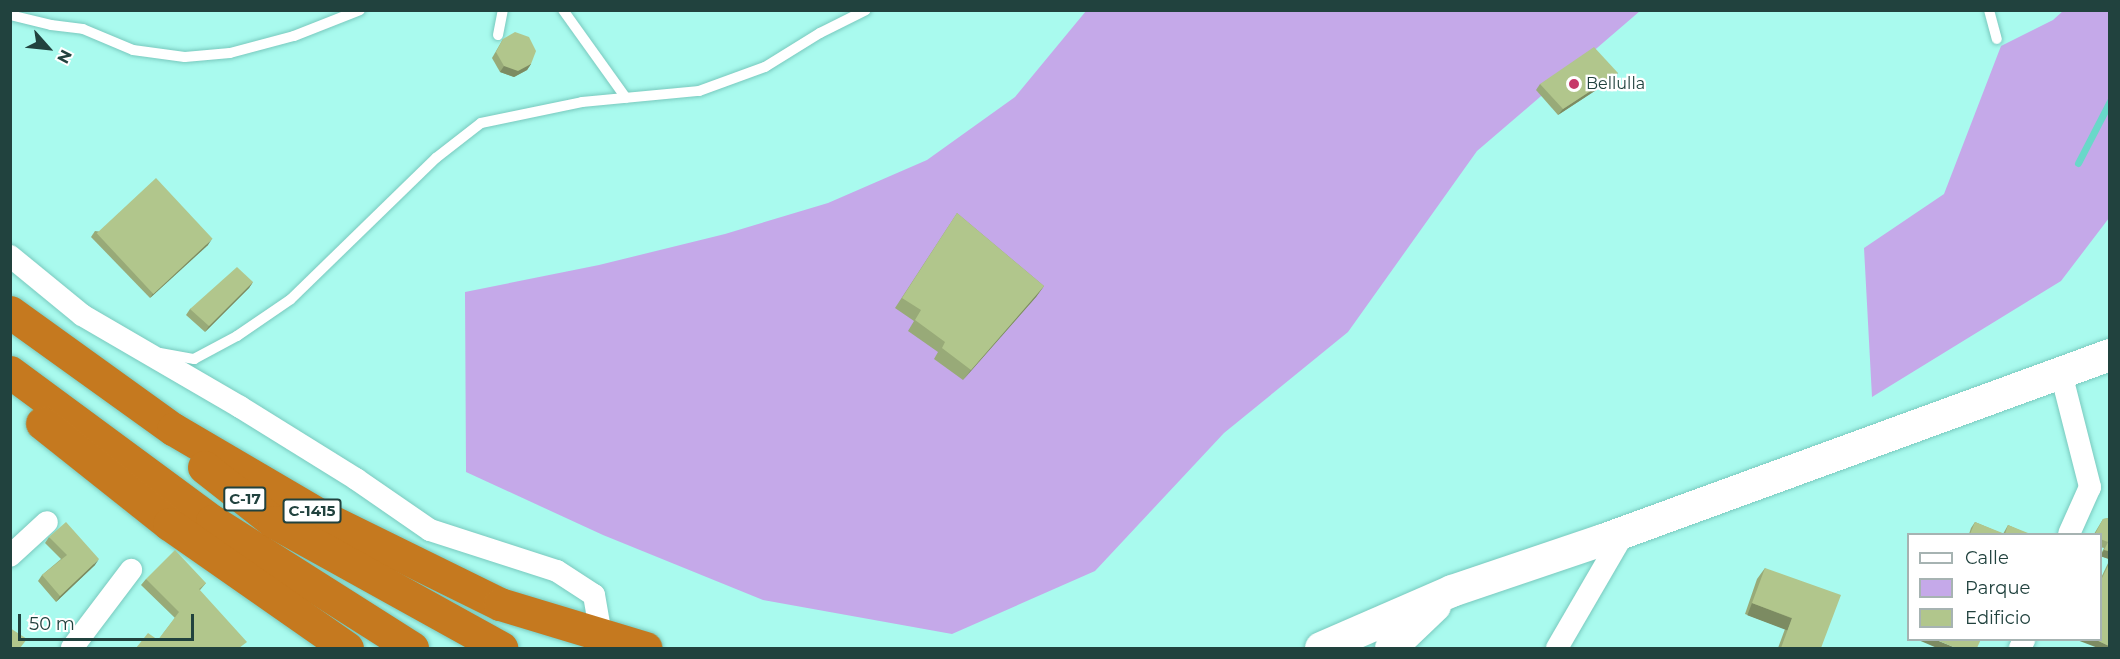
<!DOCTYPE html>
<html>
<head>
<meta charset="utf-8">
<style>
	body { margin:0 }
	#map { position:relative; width:2120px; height:659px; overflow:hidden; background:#a9faee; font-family:Montserrat,sans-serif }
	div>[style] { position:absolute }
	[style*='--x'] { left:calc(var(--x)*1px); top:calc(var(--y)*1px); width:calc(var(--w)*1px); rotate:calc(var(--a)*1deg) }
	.green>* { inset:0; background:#c5a9e9 }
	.stream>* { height:7px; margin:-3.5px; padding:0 3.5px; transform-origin:3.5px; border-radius:3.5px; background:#69d8c9 }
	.roads { filter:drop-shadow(0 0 2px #79c9be) drop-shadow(0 0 2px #79c9be) }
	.lane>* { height:10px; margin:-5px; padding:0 5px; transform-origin:5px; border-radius:5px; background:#fff }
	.street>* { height:22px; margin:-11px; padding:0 11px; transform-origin:11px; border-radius:11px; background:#fff }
	.secondary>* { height:32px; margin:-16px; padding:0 16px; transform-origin:16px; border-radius:16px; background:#fff }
	.highway>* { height:33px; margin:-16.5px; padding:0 16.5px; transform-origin:16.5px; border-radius:16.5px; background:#c5791f }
	.wall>* { inset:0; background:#98aa78 }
	.shaded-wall>* { inset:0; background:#7c8b62; transform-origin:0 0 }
	.building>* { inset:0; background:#b1c68c; transform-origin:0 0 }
	.dots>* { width:16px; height:16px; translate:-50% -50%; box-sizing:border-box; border:3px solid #fff; border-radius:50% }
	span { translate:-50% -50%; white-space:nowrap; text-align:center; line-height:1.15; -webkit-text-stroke:4.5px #fff; paint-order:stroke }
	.shield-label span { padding:2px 4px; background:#fff; border:2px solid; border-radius:4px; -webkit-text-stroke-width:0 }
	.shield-label { font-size:15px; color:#21423e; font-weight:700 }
	.poi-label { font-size:16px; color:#21423e }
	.left { translate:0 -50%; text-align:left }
	.frame { position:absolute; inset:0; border:12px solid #21423e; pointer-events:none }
	.legend { position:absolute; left:1907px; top:533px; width:195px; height:108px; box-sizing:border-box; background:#fff; border:2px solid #a6b3b2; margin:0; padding:8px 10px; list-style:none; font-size:18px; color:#21423e }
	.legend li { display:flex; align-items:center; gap:12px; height:30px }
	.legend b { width:30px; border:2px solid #a6b3b2 }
	.north { position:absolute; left:18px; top:18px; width:60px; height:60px; -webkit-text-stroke:4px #fff; paint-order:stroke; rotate:117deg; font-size:16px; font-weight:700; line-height:24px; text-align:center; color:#21423e }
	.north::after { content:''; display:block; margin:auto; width:21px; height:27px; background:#21423e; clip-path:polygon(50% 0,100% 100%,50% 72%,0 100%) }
	.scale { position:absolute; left:18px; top:614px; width:176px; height:27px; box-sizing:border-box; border:3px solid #21423e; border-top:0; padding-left:8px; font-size:18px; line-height:21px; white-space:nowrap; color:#21423e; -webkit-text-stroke:4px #fff; paint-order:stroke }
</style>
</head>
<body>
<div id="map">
	<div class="green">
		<i style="clip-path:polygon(2064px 10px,2109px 11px,2109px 218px,2061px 281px,1872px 397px,1864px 248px,1944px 194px,2001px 46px,2053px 20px)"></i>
		<i style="clip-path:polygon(1086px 11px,1640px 11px,1477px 151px,1348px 332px,1224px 433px,1095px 571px,952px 634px,763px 600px,603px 535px,466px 472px,465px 292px,599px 265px,725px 234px,828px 203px,927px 160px,1015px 97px)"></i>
	</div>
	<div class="stream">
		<i style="--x:2078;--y:163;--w:70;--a:-62.7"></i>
	</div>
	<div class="roads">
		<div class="lane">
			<i style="--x:563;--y:10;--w:108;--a:54.4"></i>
			<i style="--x:1989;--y:10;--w:30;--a:75"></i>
			<i style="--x:10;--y:15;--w:42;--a:13.7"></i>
			<i style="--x:51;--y:25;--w:32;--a:7"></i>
			<i style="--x:83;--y:29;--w:54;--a:22.8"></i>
			<i style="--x:133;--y:50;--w:52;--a:7.7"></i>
			<i style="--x:185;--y:57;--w:45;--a:-5.1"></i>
			<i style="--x:230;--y:53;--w:66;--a:-14.9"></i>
			<i style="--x:294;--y:36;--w:71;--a:-21.5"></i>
			<i style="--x:498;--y:35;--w:25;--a:-79"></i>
			<i style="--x:160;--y:353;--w:35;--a:10"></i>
			<i style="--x:194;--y:359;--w:49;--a:-28.1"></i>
			<i style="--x:237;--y:336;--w:65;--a:-34.4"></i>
			<i style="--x:291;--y:299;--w:202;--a:-44.2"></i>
			<i style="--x:436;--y:158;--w:57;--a:-37.9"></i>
			<i style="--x:481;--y:123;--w:103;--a:-11.7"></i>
			<i style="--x:582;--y:102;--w:118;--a:-5.4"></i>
			<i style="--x:699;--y:91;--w:70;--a:-20"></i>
			<i style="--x:765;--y:67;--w:65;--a:-31.7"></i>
			<i style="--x:820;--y:33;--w:51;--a:-26.6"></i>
		</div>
		<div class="street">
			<i style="--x:10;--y:256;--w:93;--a:39.3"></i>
			<i style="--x:82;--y:315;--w:183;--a:30.2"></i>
			<i style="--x:240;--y:407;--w:137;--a:31.8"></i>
			<i style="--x:356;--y:479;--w:90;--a:34.6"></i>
			<i style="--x:430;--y:530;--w:133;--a:17.9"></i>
			<i style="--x:557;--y:571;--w:44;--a:33"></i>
			<i style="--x:594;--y:595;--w:41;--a:80.1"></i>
			<i style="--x:2061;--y:373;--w:118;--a:75.7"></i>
			<i style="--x:2090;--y:487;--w:51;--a:114.1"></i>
			<i style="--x:10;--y:556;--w:50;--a:-42.6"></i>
			<i style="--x:72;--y:648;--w:98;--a:-52.9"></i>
			<i style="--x:1557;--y:648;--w:135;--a:-59.8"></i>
			<i style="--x:2020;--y:648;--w:9;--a:-63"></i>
		</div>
		<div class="secondary">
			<i style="--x:1321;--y:648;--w:143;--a:-23.5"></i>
			<i style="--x:1452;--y:591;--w:159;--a:-18.7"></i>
			<i style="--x:1603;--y:540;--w:540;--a:-20.05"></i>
			<i style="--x:1391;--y:648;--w:61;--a:-43.7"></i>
		</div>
		<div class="highway">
			<i style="--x:10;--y:312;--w:201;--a:35.7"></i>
			<i style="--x:173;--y:429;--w:176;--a:30.4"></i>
			<i style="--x:325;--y:518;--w:195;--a:26.2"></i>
			<i style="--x:500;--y:604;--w:152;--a:16.8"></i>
			<i style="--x:10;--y:372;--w:251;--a:36.4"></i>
			<i style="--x:212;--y:521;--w:237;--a:32.4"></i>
			<i style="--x:42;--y:423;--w:162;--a:38.5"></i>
			<i style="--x:169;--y:524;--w:217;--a:34.9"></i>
			<i style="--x:204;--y:467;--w:89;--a:38.2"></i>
			<i style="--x:274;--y:522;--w:260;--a:29"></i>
		</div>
	</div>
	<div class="wall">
		<i style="clip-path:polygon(503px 39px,531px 64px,527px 70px,514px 77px,500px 72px,492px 58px)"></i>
		<i style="clip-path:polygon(1613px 79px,1558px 115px,1536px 90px,1540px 84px)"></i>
		<i style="clip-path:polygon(957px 213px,1044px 286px,1036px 297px,963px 380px,934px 359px,938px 352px,908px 331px,914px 321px,895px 308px)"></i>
		<i style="clip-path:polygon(95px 231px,208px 245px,150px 298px,91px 237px)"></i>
		<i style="clip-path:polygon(253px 282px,249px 288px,205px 332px,186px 315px,190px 309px)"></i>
		<i style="clip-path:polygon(2109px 518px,2109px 559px,2100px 556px,2104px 548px,2100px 547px,2100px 534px,2094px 534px,2103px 519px)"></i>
		<i style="clip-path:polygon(1975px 522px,2003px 534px,2008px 525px,2028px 534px,1969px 534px,1971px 528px)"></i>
		<i style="clip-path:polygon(49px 537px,95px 565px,56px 602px,38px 581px,42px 575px,61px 559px,45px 543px)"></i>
		<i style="clip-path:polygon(2109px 561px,2109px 648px,2077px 640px,2077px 639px,2100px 639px,2100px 580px)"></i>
		<i style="clip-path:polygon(1765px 568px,1821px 648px,1778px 648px,1785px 629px,1745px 614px,1757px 579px)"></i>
		<i style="clip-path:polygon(146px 579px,206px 583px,158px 640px,175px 618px,141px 585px)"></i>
	</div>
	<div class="shaded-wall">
		<i style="clip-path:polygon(531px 64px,527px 70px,514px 77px,500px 72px,504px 66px)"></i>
		<i style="clip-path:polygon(1618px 73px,1613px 79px,1558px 115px,1563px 109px)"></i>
		<i style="clip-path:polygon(212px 239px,208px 245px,150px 298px,154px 292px)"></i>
		<i style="clip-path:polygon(253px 282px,249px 288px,205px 332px,209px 326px)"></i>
		<i style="clip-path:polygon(1044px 286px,1036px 297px,963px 380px,971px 370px)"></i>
		<i style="clip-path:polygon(2104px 550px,2109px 551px,2109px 559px,2100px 556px)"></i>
		<i style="clip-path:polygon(99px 559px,95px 565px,56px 602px,60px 596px)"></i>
		<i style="left:1752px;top:603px;width:43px;height:13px;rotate:21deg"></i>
		<i style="clip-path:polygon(1916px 639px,1934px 639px,1956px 648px,1937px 648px)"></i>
		<i style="clip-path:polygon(2077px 639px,2094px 639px,2109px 646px,2109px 648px,2098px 648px,2077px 640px)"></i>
	</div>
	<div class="building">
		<i style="clip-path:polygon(515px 32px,529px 37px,536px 51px,531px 64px,518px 71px,504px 66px,496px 52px,503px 39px)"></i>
		<i style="clip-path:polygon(1594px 47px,1618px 73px,1563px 109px,1540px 84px)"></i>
		<i style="left:156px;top:178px;width:83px;height:81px;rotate:47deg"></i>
		<i style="clip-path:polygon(957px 213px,1044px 286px,971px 370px,942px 348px,945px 342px,915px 320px,921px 310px,902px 298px)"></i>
		<i style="clip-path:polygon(237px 267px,253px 282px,209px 326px,190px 309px)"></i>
		<i style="clip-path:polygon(2109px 518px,2109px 551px,2104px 550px,2108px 542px,2100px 539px,2100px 534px,2095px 534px,2103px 519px)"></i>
		<i style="clip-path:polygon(66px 522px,99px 559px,60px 596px,42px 575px,67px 555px,49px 537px)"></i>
		<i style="clip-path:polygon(1975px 522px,2005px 534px,2008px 525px,2028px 533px,2028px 534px,1970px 534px)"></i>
		<i style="clip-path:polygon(175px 550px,206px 583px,199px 589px,247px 642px,239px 648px,136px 648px,148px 633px,158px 640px,179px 612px,146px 579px)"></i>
		<i style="clip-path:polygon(2109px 564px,2109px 646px,2094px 639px,2100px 639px,2100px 582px)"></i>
		<i style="clip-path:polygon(1765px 568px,1841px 595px,1821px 648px,1781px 648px,1792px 618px,1752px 603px)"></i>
		<i style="clip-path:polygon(10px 628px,27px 639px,20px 648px,10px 648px)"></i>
		<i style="clip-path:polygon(1934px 639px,1981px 639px,1977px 648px,1956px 648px)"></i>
	</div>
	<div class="dots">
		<i style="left:1574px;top:84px;background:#c63969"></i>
	</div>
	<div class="shield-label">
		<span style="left:245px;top:499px">C-17</span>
		<span style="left:312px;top:511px">C-1415</span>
	</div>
	<div class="poi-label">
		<span class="left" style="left:1586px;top:84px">Bellulla</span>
	</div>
	<div class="frame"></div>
	<ul class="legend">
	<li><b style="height:8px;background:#fff"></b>Calle</li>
	<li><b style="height:16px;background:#c5a9e9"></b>Parque</li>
	<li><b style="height:16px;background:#b1c68c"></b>Edificio</li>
	</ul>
	<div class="north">N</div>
	<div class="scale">50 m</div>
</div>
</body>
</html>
